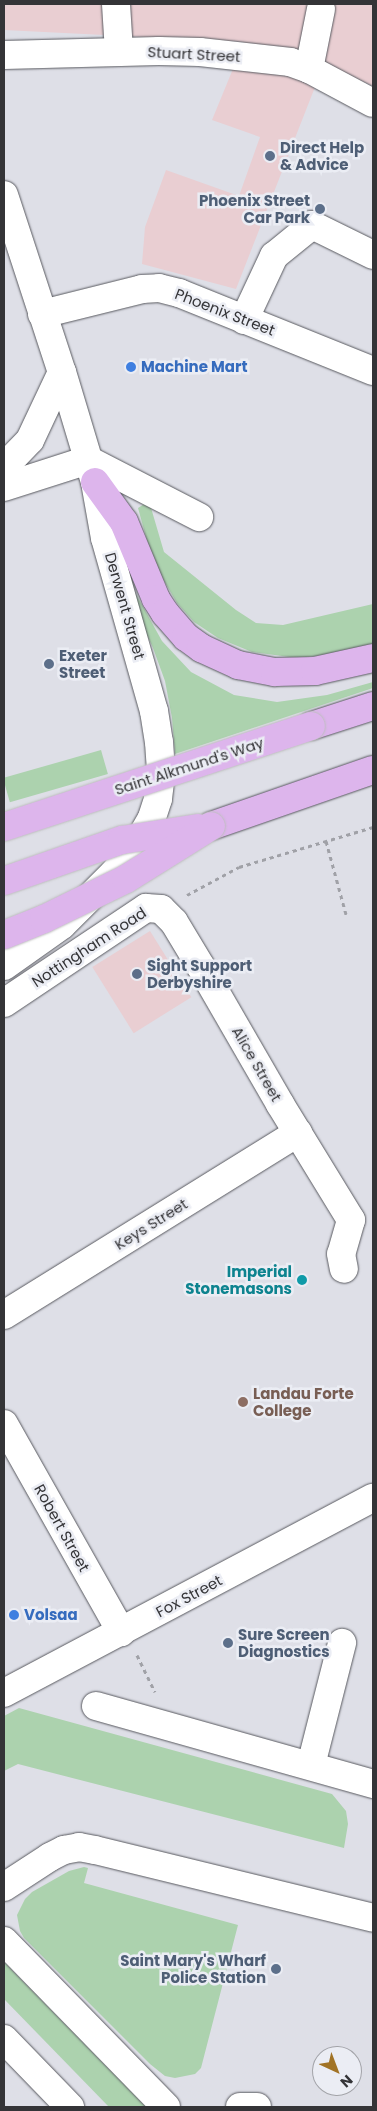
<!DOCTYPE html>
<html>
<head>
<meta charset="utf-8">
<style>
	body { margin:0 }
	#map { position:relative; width:377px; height:2111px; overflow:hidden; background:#dedfe7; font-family:Poppins,sans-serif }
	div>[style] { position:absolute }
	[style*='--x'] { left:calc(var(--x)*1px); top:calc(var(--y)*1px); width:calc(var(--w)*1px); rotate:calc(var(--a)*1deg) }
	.commercial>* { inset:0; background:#e9ced2; transform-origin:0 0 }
	.green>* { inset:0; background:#acd2ae; transform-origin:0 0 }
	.path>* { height:3px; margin-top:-1.5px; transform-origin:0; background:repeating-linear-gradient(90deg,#a0a1a7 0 4px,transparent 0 8px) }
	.roads { filter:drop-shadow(0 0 1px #58595f) drop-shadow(0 0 1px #58595f) }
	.minor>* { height:28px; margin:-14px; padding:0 14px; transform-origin:14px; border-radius:14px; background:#fff }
	.major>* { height:28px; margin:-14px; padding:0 14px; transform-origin:14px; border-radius:14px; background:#ddb5ec }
	.bridges { filter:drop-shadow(0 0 1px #bebebf) drop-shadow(0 0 1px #bebebf) }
	.major-bridge>* { height:28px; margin:-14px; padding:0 14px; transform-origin:14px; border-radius:14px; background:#ddb5ec }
	.dots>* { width:14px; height:14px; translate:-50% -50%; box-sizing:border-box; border:2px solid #ebedf4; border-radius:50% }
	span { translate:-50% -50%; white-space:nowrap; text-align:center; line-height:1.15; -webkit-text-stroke:5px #ebedf4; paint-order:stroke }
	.street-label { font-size:15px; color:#343437 }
	.service-label { font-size:15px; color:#4e5e75; font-weight:700 }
	.left { translate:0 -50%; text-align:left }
	.right { translate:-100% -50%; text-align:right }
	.shop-label { font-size:15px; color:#366cbe; font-weight:700 }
	.culture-label { font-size:15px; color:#0d838f; font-weight:700 }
	.education-label { font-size:15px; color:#785e54; font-weight:700 }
	.frame { position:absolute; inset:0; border:5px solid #343437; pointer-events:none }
	.north { position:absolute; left:312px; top:2046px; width:50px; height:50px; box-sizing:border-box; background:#ebedf4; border:1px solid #a2a3a8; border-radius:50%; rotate:137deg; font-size:14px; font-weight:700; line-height:20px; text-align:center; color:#343437 }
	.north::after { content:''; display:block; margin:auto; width:18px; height:22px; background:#a17325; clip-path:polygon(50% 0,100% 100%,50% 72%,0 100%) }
</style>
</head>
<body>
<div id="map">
	<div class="commercial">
		<i style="clip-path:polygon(4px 4px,373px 4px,373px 86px,324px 64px,236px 289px,142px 264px,145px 227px,166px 170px,239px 196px,260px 137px,212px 120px,244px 42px,4px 30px)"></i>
		<i style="left:150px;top:931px;width:78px;height:68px;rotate:58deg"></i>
	</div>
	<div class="green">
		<i style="clip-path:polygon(149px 501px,164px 552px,236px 610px,256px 623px,283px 625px,373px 604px,373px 644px,343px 653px,297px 658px,252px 652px,218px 638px,194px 622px,177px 603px,153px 562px,138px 508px)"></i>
		<i style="clip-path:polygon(126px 576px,162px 641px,191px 672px,234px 695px,277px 702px,327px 695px,373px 682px,373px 688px,175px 754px,172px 718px,165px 681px,153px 648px,134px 607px)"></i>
		<i style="left:101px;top:750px;width:25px;height:102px;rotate:74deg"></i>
		<i style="clip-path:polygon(19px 1708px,332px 1794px,346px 1811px,348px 1824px,344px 1848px,18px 1764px,4px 1771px,4px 1716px)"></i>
		<i style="clip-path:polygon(84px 1867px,88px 1868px,84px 1883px,238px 1925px,201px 2068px,195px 2074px,175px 2078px,165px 2076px,150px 2064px,24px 1938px,20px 1931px,17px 1915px,25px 1899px,32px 1892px,69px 1871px)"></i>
		<i style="clip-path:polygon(4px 1962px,146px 2107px,109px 2107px,4px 1999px)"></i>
	</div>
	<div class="path">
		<i style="--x:326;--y:841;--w:76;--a:74.7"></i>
		<i style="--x:187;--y:895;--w:59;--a:-28.3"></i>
		<i style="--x:239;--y:867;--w:140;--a:-16.6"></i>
		<i style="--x:137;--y:1655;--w:41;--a:64.1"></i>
	</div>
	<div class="roads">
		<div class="minor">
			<i style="--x:116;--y:4;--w:48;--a:86.4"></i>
			<i style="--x:4;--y:55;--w:155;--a:-1.5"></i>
			<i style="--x:159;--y:51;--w:41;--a:1.4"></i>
			<i style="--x:200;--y:52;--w:91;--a:6.3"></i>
			<i style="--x:290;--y:62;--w:20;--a:20"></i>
			<i style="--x:309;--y:69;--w:72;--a:28"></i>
			<i style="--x:309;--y:69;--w:61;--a:-78.7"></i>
			<i style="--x:4;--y:195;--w:186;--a:71.9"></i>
			<i style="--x:62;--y:372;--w:115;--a:73.3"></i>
			<i style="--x:95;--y:482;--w:57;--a:79.9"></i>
			<i style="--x:105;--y:538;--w:180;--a:74.2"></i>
			<i style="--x:154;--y:711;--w:31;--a:81"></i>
			<i style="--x:159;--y:742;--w:32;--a:86"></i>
			<i style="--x:161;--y:774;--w:25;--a:97"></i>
			<i style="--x:158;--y:799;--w:20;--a:108"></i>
			<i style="--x:152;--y:818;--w:34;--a:120"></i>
			<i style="--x:135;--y:847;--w:35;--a:129"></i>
			<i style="--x:113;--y:874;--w:72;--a:135"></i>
			<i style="--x:62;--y:925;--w:71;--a:144.7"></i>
			<i style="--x:42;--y:314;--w:103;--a:-14"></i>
			<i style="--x:142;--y:289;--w:17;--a:-3"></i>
			<i style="--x:159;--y:288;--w:21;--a:14"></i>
			<i style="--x:179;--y:293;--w:209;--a:21.9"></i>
			<i style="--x:244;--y:320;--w:71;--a:-64.9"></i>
			<i style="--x:274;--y:256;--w:49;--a:-39.2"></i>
			<i style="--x:312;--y:225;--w:68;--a:26.2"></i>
			<i style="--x:88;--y:460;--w:125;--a:27.2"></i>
			<i style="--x:4;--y:467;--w:37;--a:-46"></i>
			<i style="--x:30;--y:440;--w:75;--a:-64.8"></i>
			<i style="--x:4;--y:487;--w:88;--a:-17.8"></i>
			<i style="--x:4;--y:1003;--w:171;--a:-33.8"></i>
			<i style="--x:146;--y:908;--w:15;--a:4"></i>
			<i style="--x:161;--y:909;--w:18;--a:45"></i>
			<i style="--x:174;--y:922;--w:52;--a:59"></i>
			<i style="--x:201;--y:967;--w:158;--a:60"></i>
			<i style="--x:280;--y:1104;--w:136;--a:58.5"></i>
			<i style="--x:351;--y:1220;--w:35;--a:106"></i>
			<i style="--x:341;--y:1254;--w:15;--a:79"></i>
			<i style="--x:4;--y:1315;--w:346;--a:-31.8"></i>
			<i style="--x:4;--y:1424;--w:239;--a:60.6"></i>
			<i style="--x:4;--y:1693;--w:417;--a:-27.9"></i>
			<i style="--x:96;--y:1706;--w:288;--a:15.7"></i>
			<i style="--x:311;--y:1765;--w:126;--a:-75.7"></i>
			<i style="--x:4;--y:1887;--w:55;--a:-33.1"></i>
			<i style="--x:50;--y:1857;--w:16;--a:-27"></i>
			<i style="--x:64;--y:1850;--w:15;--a:-11"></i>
			<i style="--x:79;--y:1847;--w:16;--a:11"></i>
			<i style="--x:95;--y:1850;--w:286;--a:13.7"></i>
			<i style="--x:4;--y:1941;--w:232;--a:45.7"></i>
			<i style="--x:4;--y:2039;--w:95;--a:45.9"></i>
			<i style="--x:240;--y:2107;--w:17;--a:0"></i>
		</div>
		<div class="major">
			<i style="--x:95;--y:482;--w:49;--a:54.1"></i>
			<i style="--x:124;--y:522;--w:83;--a:67.4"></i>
			<i style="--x:156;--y:599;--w:17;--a:57"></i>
			<i style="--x:165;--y:613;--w:32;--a:49"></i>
			<i style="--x:186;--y:637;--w:19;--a:36"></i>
			<i style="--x:201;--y:648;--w:41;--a:24.7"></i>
			<i style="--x:238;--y:665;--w:38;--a:11"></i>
			<i style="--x:275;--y:672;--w:40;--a:-1.4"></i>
			<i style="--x:315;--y:671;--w:59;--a:-12.6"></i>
			<i style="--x:311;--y:726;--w:65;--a:-17.9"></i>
			<i style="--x:211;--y:826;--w:171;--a:-19.1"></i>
		</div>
	</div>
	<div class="bridges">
		<div class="major-bridge">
			<i style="--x:4;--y:827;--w:323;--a:-18.2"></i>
			<i style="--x:4;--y:881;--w:125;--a:-19.2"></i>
			<i style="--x:122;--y:840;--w:77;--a:-9"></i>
			<i style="--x:4;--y:935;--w:43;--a:-21.8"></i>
			<i style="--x:44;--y:919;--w:91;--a:-26"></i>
			<i style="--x:126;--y:879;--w:100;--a:-31.9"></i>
		</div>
	</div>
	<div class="dots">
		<i style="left:270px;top:156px;background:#5c6f8a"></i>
		<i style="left:320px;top:209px;background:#5c6f8a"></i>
		<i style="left:131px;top:367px;background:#3f7fe0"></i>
		<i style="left:49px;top:664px;background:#5c6f8a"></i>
		<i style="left:137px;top:974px;background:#5c6f8a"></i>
		<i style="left:302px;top:1280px;background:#0f9aa8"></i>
		<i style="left:243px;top:1402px;background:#8d6e63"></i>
		<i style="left:14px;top:1615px;background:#3f7fe0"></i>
		<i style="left:228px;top:1643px;background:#5c6f8a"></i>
		<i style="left:276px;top:1969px;background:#5c6f8a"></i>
	</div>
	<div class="street-label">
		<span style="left:194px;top:54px;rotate:3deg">Stuart Street</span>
		<span style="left:225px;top:312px;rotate:21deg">Phoenix Street</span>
		<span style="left:125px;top:606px;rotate:74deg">Derwent Street</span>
		<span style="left:189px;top:766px;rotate:-18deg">Saint Alkmund's Way</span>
		<span style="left:89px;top:947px;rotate:-33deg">Nottingham Road</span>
		<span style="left:257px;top:1064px;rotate:60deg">Alice Street</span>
		<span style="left:151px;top:1224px;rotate:-32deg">Keys Street</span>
		<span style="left:62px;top:1528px;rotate:61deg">Robert Street</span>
		<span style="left:189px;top:1596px;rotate:-28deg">Fox Street</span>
	</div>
	<div class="service-label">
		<span class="left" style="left:280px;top:156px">Direct Help<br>&amp; Advice</span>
		<span class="right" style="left:310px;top:209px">Phoenix Street<br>Car Park</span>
		<span class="left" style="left:59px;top:664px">Exeter<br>Street</span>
		<span class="left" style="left:147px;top:974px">Sight Support<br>Derbyshire</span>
		<span class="left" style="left:238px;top:1643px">Sure Screen<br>Diagnostics</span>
		<span class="right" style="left:266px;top:1969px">Saint Mary's Wharf<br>Police Station</span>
	</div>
	<div class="shop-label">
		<span class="left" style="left:141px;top:367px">Machine Mart</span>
		<span class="left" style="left:24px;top:1615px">Volsaa</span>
	</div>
	<div class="culture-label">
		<span class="right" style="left:292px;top:1280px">Imperial<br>Stonemasons</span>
	</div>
	<div class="education-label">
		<span class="left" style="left:253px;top:1402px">Landau Forte<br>College</span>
	</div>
	<div class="frame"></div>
	<div class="north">N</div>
</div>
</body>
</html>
